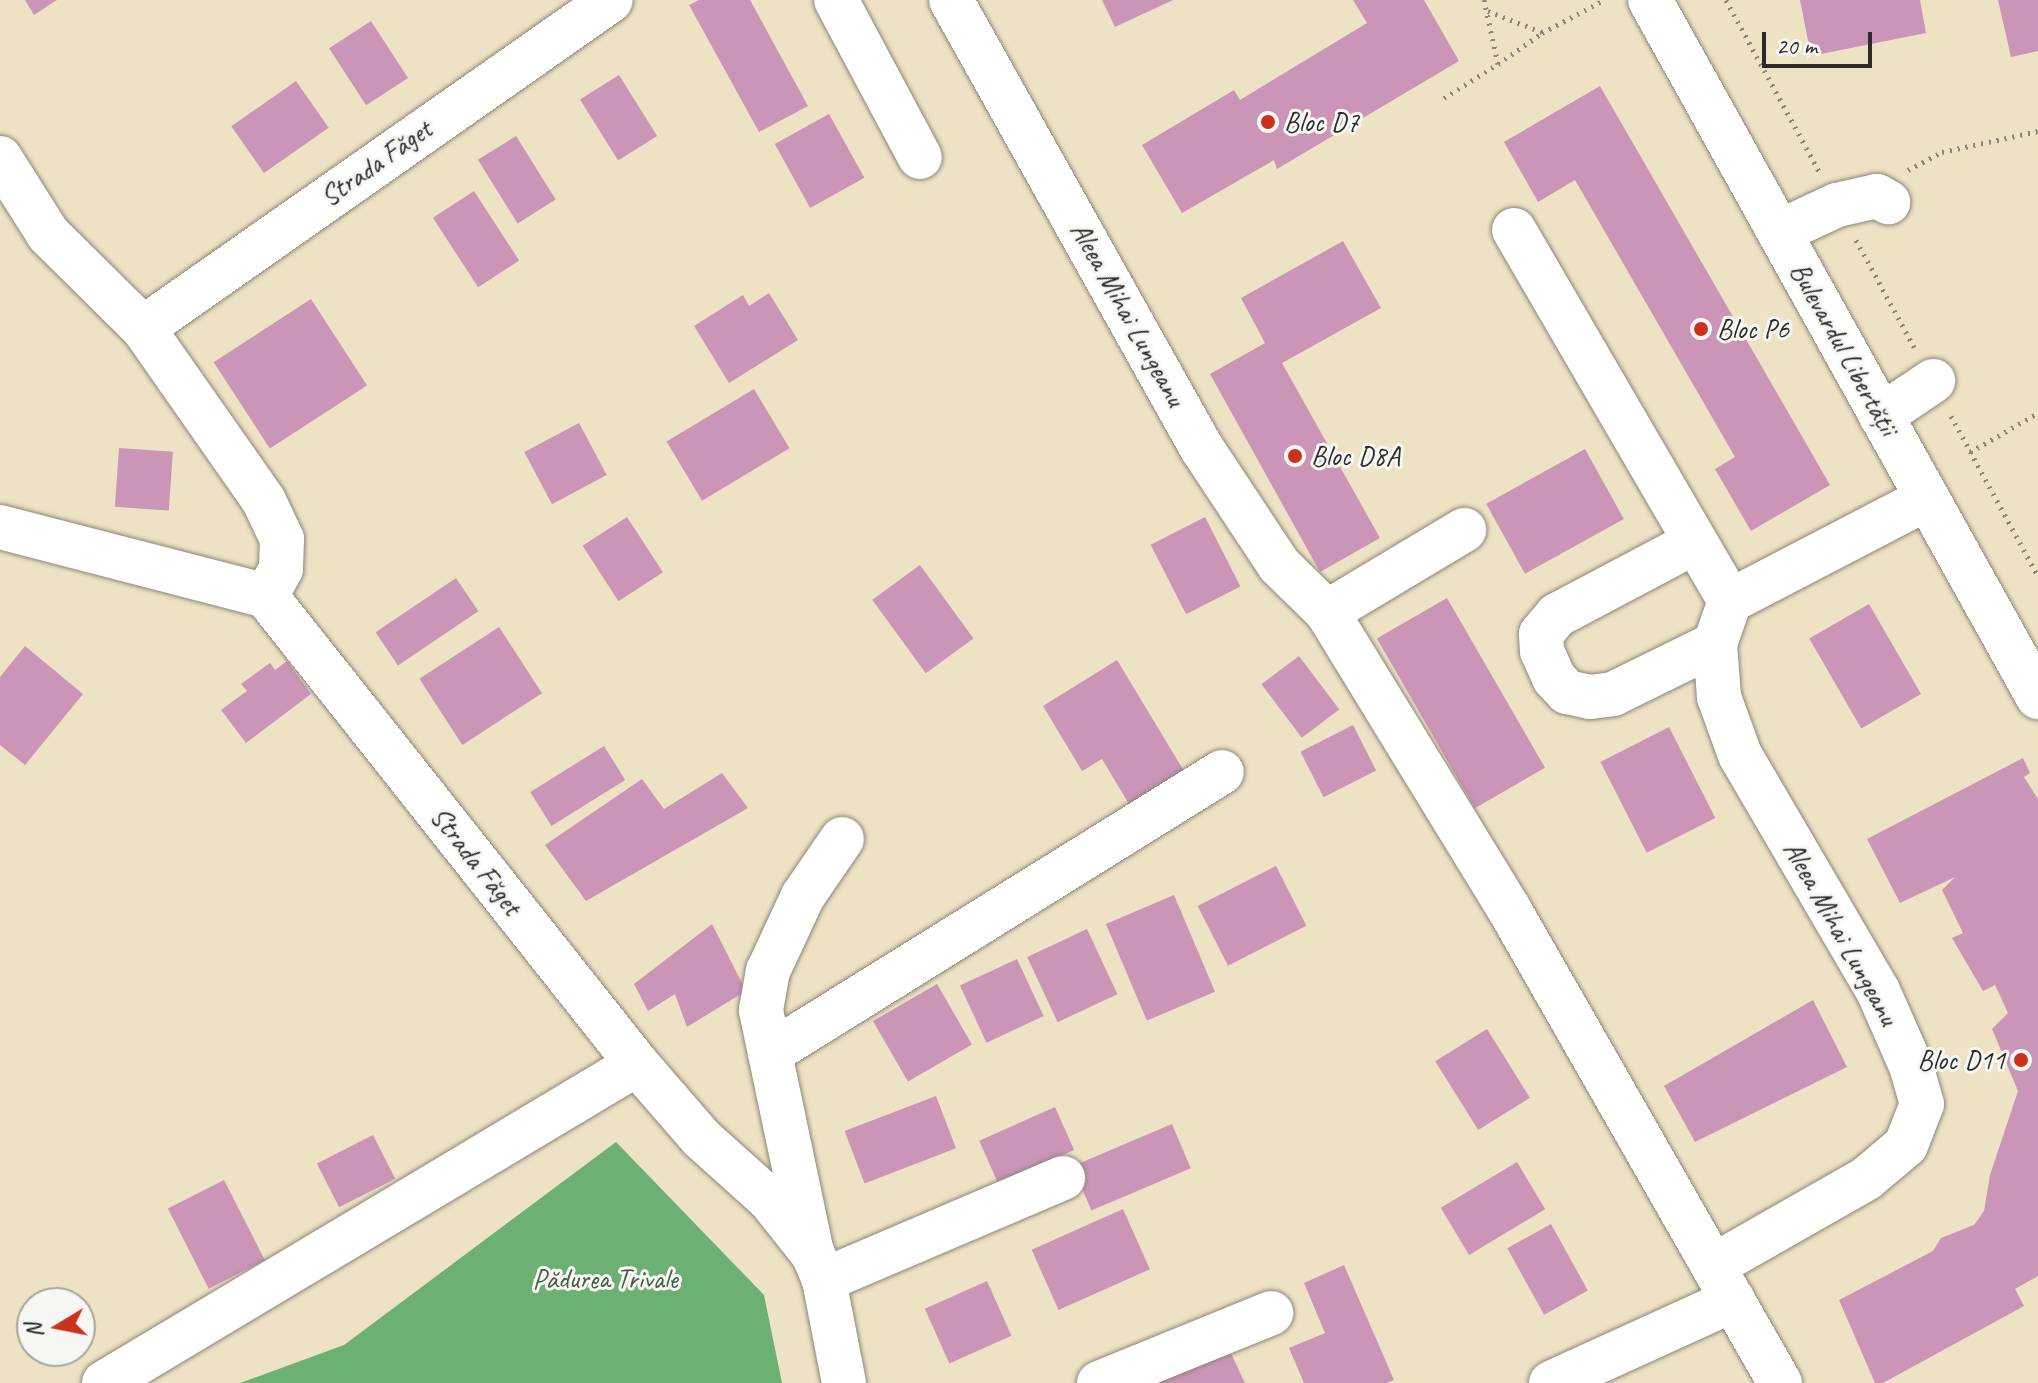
<!DOCTYPE html>
<html>
<head>
<meta charset="utf-8">
<style>
	body { margin:0 }
	#map { position:relative; width:2038px; height:1383px; overflow:hidden; background:#eee2c4; font-family:Caveat,sans-serif }
	div>[style] { position:absolute }
	[style*='--x'] { left:calc(var(--x)*1px); top:calc(var(--y)*1px); width:calc(var(--w)*1px); rotate:calc(var(--a)*1deg) }
	.forest>* { inset:0; background:#6db074 }
	.building>* { inset:0; background:#cb95b7; transform-origin:0 0 }
	.path>* { height:5px; margin-top:-2.5px; transform-origin:0; background:repeating-linear-gradient(90deg,#8c8678 0 2px,transparent 0 8px) }
	.roads { filter:drop-shadow(0 0 2px #8c8678) drop-shadow(0 0 2px #8c8678) }
	.minor>* { height:44px; margin:-22px; padding:0 22px; transform-origin:22px; border-radius:22px; background:#fff }
	.major>* { height:44px; margin:-22px; padding:0 22px; transform-origin:22px; border-radius:22px; background:#fff }
	.dots>* { width:22px; height:22px; translate:-50% -50%; box-sizing:border-box; border:4px solid #f6f6f2; border-radius:50% }
	span { translate:-50% -50%; white-space:nowrap; text-align:center; line-height:1.15; -webkit-text-stroke:6px #f6f6f2; paint-order:stroke }
	.poi-label { font-size:28px; color:#2b2b2b }
	.left { translate:0 -50%; text-align:left }
	.right { translate:-100% -50%; text-align:right }
	.street-label { font-size:28px; color:#2b2b2b }
	.park-label { font-size:28px; color:#475b47 }
	.north { position:absolute; left:16px; top:1287px; width:80px; height:80px; box-sizing:border-box; background:#f6f6f2; border:2px solid #a5a5a2; border-radius:50%; rotate:260deg; font-size:22px; font-weight:700; line-height:32px; text-align:center; color:#2b2b2b }
	.north::after { content:''; display:block; margin:auto; width:28px; height:36px; background:#c8321e; clip-path:polygon(50% 0,100% 100%,50% 72%,0 100%) }
	.scale { position:absolute; left:1762px; top:32px; width:110px; height:36px; box-sizing:border-box; border:4px solid #2b2b2b; border-top:0; padding-left:10px; font-size:24px; line-height:28px; white-space:nowrap; color:#2b2b2b; -webkit-text-stroke:6px #f6f6f2; paint-order:stroke }
</style>
</head>
<body>
<div id="map">
	<div class="forest">
		<i style="clip-path:polygon(616px 1142px,764px 1295px,782px 1383px,240px 1383px,344px 1345px)"></i>
	</div>
	<div class="building">
		<i style="clip-path:polygon(25px 0,57px 0,34px 15px)"></i>
		<i style="clip-path:polygon(699px 0,750px 0,808px 106px,759px 132px,689px 5px)"></i>
		<i style="clip-path:polygon(1102px 0,1173px 0,1115px 27px)"></i>
		<i style="clip-path:polygon(1353px 0,1424px 0,1459px 61px,1277px 169px,1274px 160px,1182px 213px,1142px 145px,1234px 90px,1240px 100px,1367px 23px)"></i>
		<i style="clip-path:polygon(1800px 0,1920px 0,1926px 33px,1811px 56px)"></i>
		<i style="clip-path:polygon(1998px 0,2038px 0,2038px 51px,2011px 57px)"></i>
		<i style="left:371px;top:21px;width:68px;height:50px;rotate:57deg"></i>
		<i style="left:619px;top:75px;width:72px;height:46px;rotate:58deg"></i>
		<i style="left:296px;top:81px;width:57px;height:79px;rotate:55deg"></i>
		<i style="clip-path:polygon(1600px 86px,1830px 485px,1751px 531px,1715px 469px,1735px 457px,1575px 180px,1538px 202px,1504px 142px)"></i>
		<i style="left:829px;top:114px;width:73px;height:62px;rotate:61deg"></i>
		<i style="left:516px;top:136px;width:75px;height:45px;rotate:58deg"></i>
		<i style="left:474px;top:191px;width:83px;height:49px;rotate:57deg"></i>
		<i style="clip-path:polygon(1343px 241px,1381px 308px,1282px 363px,1380px 538px,1320px 572px,1210px 374px,1265px 343px,1241px 298px)"></i>
		<i style="clip-path:polygon(769px 293px,798px 340px,729px 383px,694px 326px,743px 295px,749px 306px)"></i>
		<i style="left:311px;top:299px;width:103px;height:116px;rotate:57deg"></i>
		<i style="left:754px;top:389px;width:69px;height:102px;rotate:59deg"></i>
		<i style="left:579px;top:423px;width:59px;height:62px;rotate:62deg"></i>
		<i style="left:119px;top:448px;width:54px;height:59px;rotate:4deg"></i>
		<i style="left:1585px;top:449px;width:80px;height:113px;rotate:61deg"></i>
		<i style="left:627px;top:517px;width:66px;height:53px;rotate:57deg"></i>
		<i style="left:1205px;top:517px;width:78px;height:61px;rotate:63deg"></i>
		<i style="left:920px;top:565px;width:91px;height:59px;rotate:54deg"></i>
		<i style="left:456px;top:578px;width:40px;height:97px;rotate:56deg"></i>
		<i style="left:1447px;top:598px;width:196px;height:81px;rotate:60deg"></i>
		<i style="left:1869px;top:604px;width:104px;height:69px;rotate:60deg"></i>
		<i style="left:499px;top:627px;width:79px;height:95px;rotate:57deg"></i>
		<i style="clip-path:polygon(25px 646px,83px 694px,25px 765px,0 745px,0 677px)"></i>
		<i style="left:1299px;top:656px;width:67px;height:47px;rotate:53deg"></i>
		<i style="clip-path:polygon(1117px 660px,1190px 781px,1135px 814px,1102px 759px,1082px 771px,1043px 706px)"></i>
		<i style="clip-path:polygon(287px 661px,311px 694px,246px 743px,221px 710px,247px 691px,241px 684px,270px 663px,275px 670px)"></i>
		<i style="left:1353px;top:725px;width:51px;height:59px;rotate:63deg"></i>
		<i style="left:1669px;top:727px;width:102px;height:77px;rotate:63deg"></i>
		<i style="left:604px;top:746px;width:40px;height:87px;rotate:58deg"></i>
		<i style="clip-path:polygon(2023px 758px,2030px 773px,2024px 777px,2038px 799px,2038px 1276px,2015px 1289px,2024px 1306px,1883px 1383px,1875px 1383px,1839px 1300px,1933px 1251px,1941px 1238px,1974px 1225px,1984px 1211px,1990px 1175px,2018px 1091px,1992px 1029px,2008px 1013px,1995px 985px,1983px 991px,1952px 938px,1963px 933px,1942px 890px,1955px 877px,1900px 903px,1867px 839px)"></i>
		<i style="clip-path:polygon(722px 773px,748px 808px,586px 901px,545px 845px,642px 779px,664px 809px)"></i>
		<i style="left:1276px;top:866px;width:67px;height:88px;rotate:63deg"></i>
		<i style="left:1174px;top:895px;width:105px;height:74px;rotate:67deg"></i>
		<i style="clip-path:polygon(712px 924px,746px 991px,687px 1027px,675px 994px,648px 1011px,634px 984px)"></i>
		<i style="left:1087px;top:929px;width:72px;height:66px;rotate:65deg"></i>
		<i style="left:1017px;top:959px;width:63px;height:63px;rotate:65deg"></i>
		<i style="left:937px;top:984px;width:70px;height:74px;rotate:60deg"></i>
		<i style="clip-path:polygon(1813px 1000px,1847px 1067px,1695px 1142px,1664px 1086px)"></i>
		<i style="left:1487px;top:1029px;width:81px;height:61px;rotate:58deg"></i>
		<i style="left:936px;top:1096px;width:56px;height:98px;rotate:69deg"></i>
		<i style="left:1055px;top:1107px;width:47px;height:83px;rotate:66deg"></i>
		<i style="left:1172px;top:1124px;width:48px;height:108px;rotate:67deg"></i>
		<i style="left:373px;top:1135px;width:49px;height:63px;rotate:63deg"></i>
		<i style="left:1517px;top:1162px;width:55px;height:89px;rotate:59deg"></i>
		<i style="left:224px;top:1180px;width:90px;height:63px;rotate:63deg"></i>
		<i style="left:1123px;top:1209px;width:66px;height:100px;rotate:66deg"></i>
		<i style="left:1551px;top:1224px;width:76px;height:50px;rotate:61deg"></i>
		<i style="clip-path:polygon(1344px 1265px,1394px 1380px,1387px 1383px,1304px 1383px,1289px 1348px,1325px 1333px,1304px 1283px)"></i>
		<i style="left:987px;top:1281px;width:60px;height:68px;rotate:66deg"></i>
		<i style="clip-path:polygon(1228px 1347px,1245px 1383px,1152px 1383px)"></i>
	</div>
	<div class="path">
		<i style="--x:1726;--y:0;--w:195;--a:61.5"></i>
		<i style="--x:1488;--y:11;--w:58;--a:21.3"></i>
		<i style="--x:1498;--y:64;--w:54;--a:-35.2"></i>
		<i style="--x:1542;--y:33;--w:70;--a:-28"></i>
		<i style="--x:1444;--y:98;--w:64;--a:-32.2"></i>
		<i style="--x:1498;--y:64;--w:66;--a:-102.3"></i>
		<i style="--x:1908;--y:170;--w:38;--a:-28"></i>
		<i style="--x:1942;--y:152;--w:98;--a:-12.3"></i>
		<i style="--x:1856;--y:240;--w:122;--a:61.5"></i>
		<i style="--x:1951;--y:416;--w:182;--a:61.5"></i>
		<i style="--x:1970;--y:452;--w:78;--a:-29.8"></i>
	</div>
	<div class="roads">
		<div class="minor">
			<i style="--x:836;--y:0;--w:178;--a:61.9"></i>
			<i style="--x:951;--y:0;--w:512;--a:60.78"></i>
			<i style="--x:1201;--y:447;--w:141;--a:56.5"></i>
			<i style="--x:1279;--y:565;--w:67;--a:44.4"></i>
			<i style="--x:1327;--y:612;--w:348;--a:58.5"></i>
			<i style="--x:1509;--y:909;--w:546;--a:60.24"></i>
			<i style="--x:0;--y:158;--w:90;--a:57.7"></i>
			<i style="--x:48;--y:234;--w:134;--a:44.7"></i>
			<i style="--x:143;--y:328;--w:211;--a:55"></i>
			<i style="--x:264;--y:501;--w:42;--a:64.7"></i>
			<i style="--x:282;--y:539;--w:30;--a:92"></i>
			<i style="--x:281;--y:569;--w:31;--a:119"></i>
			<i style="--x:1514;--y:230;--w:429;--a:59.8"></i>
			<i style="--x:1779;--y:232;--w:64;--a:-25"></i>
			<i style="--x:1837;--y:205;--w:41;--a:-12.7"></i>
			<i style="--x:1877;--y:196;--w:13;--a:29"></i>
			<i style="--x:143;--y:328;--w:571;--a:-35.02"></i>
			<i style="--x:1881;--y:416;--w:63;--a:-33.9"></i>
			<i style="--x:0;--y:527;--w:275;--a:14.5"></i>
			<i style="--x:1695;--y:542;--w:156;--a:152.1"></i>
			<i style="--x:1557;--y:615;--w:25;--a:130"></i>
			<i style="--x:1541;--y:634;--w:17;--a:87"></i>
			<i style="--x:1542;--y:651;--w:30;--a:66"></i>
			<i style="--x:1554;--y:678;--w:19;--a:47"></i>
			<i style="--x:1567;--y:692;--w:24;--a:12"></i>
			<i style="--x:1590;--y:697;--w:23;--a:-7"></i>
			<i style="--x:1613;--y:694;--w:114;--a:-26.1"></i>
			<i style="--x:266;--y:596;--w:597;--a:51.59"></i>
			<i style="--x:637;--y:1064;--w:98;--a:49.1"></i>
			<i style="--x:701;--y:1138;--w:93;--a:41.9"></i>
			<i style="--x:770;--y:1200;--w:69;--a:51.5"></i>
			<i style="--x:813;--y:1254;--w:28;--a:67"></i>
			<i style="--x:824;--y:1280;--w:105;--a:79"></i>
			<i style="--x:1327;--y:612;--w:160;--a:-30.9"></i>
			<i style="--x:770;--y:1053;--w:532;--a:-31.87"></i>
			<i style="--x:811;--y:1248;--w:243;--a:-101.9"></i>
			<i style="--x:761;--y:1010;--w:40;--a:-80"></i>
			<i style="--x:768;--y:971;--w:83;--a:-65"></i>
			<i style="--x:803;--y:896;--w:69;--a:-55.6"></i>
			<i style="--x:1713;--y:1266;--w:177;--a:-29.7"></i>
			<i style="--x:1867;--y:1178;--w:51;--a:-40.2"></i>
			<i style="--x:1906;--y:1145;--w:44;--a:-68.7"></i>
			<i style="--x:1922;--y:1104;--w:37;--a:-106"></i>
			<i style="--x:1912;--y:1068;--w:84;--a:-113.8"></i>
			<i style="--x:1878;--y:991;--w:273;--a:-120.3"></i>
			<i style="--x:1740;--y:755;--w:62;--a:-109.9"></i>
			<i style="--x:1719;--y:697;--w:53;--a:-94.3"></i>
			<i style="--x:1715;--y:644;--w:46;--a:-70.8"></i>
			<i style="--x:1730;--y:601;--w:221;--a:-27.5"></i>
			<i style="--x:824;--y:1280;--w:260;--a:-23.1"></i>
			<i style="--x:104;--y:1383;--w:621;--a:-30.9"></i>
			<i style="--x:1099;--y:1383;--w:186;--a:-22.1"></i>
			<i style="--x:1551;--y:1383;--w:200;--a:-24.5"></i>
		</div>
		<div class="major">
			<i style="--x:1650;--y:0;--w:798;--a:60.9"></i>
		</div>
	</div>
	<div class="dots">
		<i style="left:1268px;top:122px;background:#c8321e"></i>
		<i style="left:1701px;top:329px;background:#c8321e"></i>
		<i style="left:1295px;top:456px;background:#c8321e"></i>
		<i style="left:2021px;top:1060px;background:#c8321e"></i>
	</div>
	<div class="poi-label">
		<span class="left" style="left:1284px;top:122px">Bloc D7</span>
		<span class="left" style="left:1717px;top:329px">Bloc P6</span>
		<span class="left" style="left:1311px;top:456px">Bloc D8A</span>
		<span class="right" style="left:2005px;top:1060px">Bloc D11</span>
	</div>
	<div class="street-label">
		<span style="left:376px;top:163px;rotate:-35deg">Strada Făget</span>
		<span style="left:1128px;top:314px;rotate:61deg">Aleea Mihai Lungeanu</span>
		<span style="left:1844px;top:349px;rotate:61deg">Bulevardul Libertății</span>
		<span style="left:476px;top:861px;rotate:52deg">Strada Făget</span>
		<span style="left:1841px;top:933px;rotate:61deg">Aleea Mihai Lungeanu</span>
	</div>
	<div class="park-label">
		<span style="left:605px;top:1279px">Pădurea Trivale</span>
	</div>
	<div class="north">N</div>
	<div class="scale">20 m</div>
</div>
</body>
</html>
